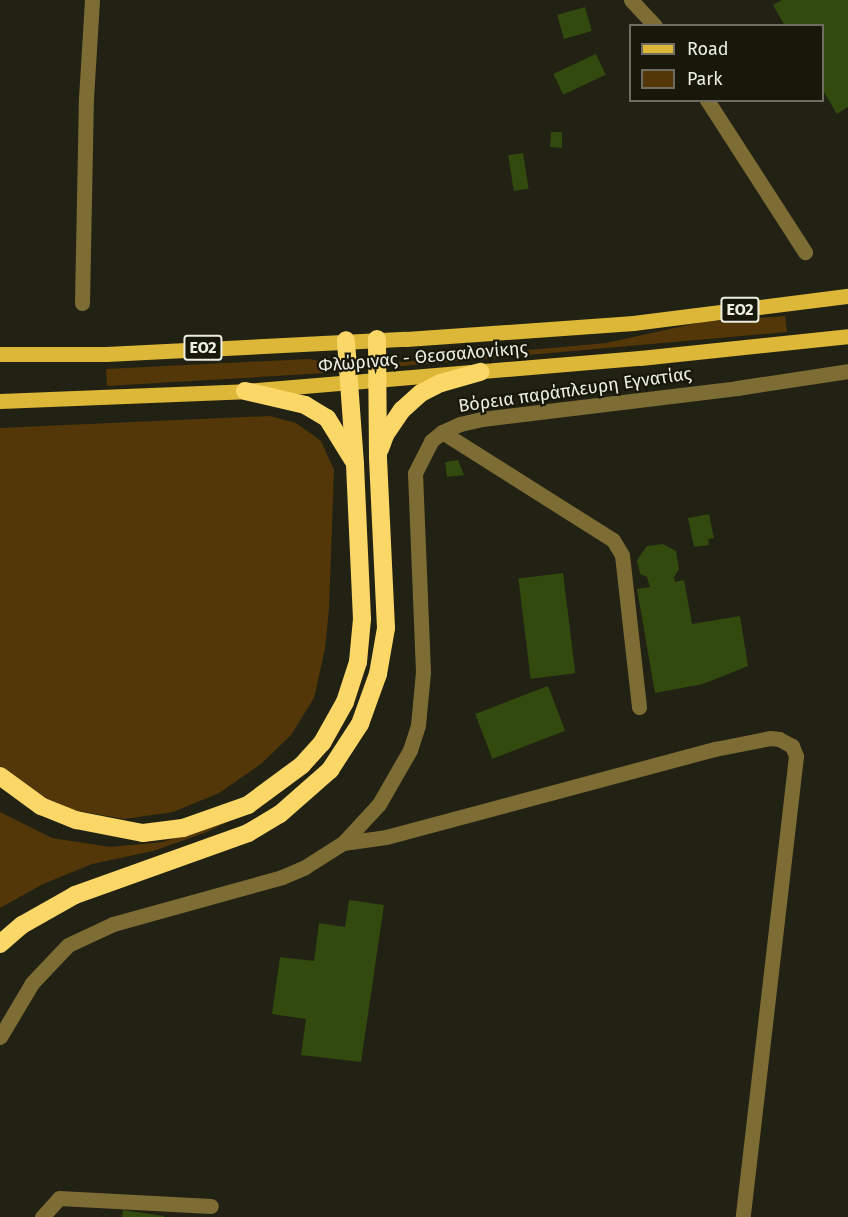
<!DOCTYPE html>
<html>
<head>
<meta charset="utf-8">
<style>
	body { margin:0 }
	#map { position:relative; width:848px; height:1217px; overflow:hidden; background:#212213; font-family:"Fira Sans",sans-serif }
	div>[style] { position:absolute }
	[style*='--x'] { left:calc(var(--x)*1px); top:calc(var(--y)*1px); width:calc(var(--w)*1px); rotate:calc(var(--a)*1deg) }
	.green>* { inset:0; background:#543709 }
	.building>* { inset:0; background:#324a0e; transform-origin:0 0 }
	.minor>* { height:15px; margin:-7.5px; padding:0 7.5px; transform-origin:7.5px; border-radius:7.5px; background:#7e6c35 }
	.major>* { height:15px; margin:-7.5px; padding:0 7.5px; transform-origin:7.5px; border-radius:7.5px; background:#ddb737 }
	.highway>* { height:18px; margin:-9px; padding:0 9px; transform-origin:9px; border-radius:9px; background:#fbd767 }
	span { translate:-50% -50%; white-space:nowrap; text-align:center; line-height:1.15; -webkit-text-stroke:4.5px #18180a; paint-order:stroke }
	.shield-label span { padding:2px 4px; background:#18180a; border:2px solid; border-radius:4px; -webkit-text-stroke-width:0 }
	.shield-label { font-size:16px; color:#ecede3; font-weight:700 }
	.street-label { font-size:18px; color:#ecede3 }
	.legend { position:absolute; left:629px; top:24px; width:195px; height:78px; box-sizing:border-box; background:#18180a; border:2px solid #6d6d61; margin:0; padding:8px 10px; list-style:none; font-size:18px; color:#ecede3 }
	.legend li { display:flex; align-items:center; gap:12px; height:30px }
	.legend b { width:30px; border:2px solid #6d6d61 }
</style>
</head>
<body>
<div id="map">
	<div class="green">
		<i style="clip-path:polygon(785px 316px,787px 332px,391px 367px,390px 363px,606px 343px,702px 322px)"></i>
		<i style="clip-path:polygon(309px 359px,325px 362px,326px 373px,107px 386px,106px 369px)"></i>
		<i style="clip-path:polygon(270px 416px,296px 423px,321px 441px,334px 470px,329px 608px,325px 649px,314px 698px,291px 735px,261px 764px,219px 793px,173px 812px,124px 819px,73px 810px,31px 791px,0 766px,0 428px)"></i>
		<i style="clip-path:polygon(0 812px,52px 838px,110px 847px,163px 842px,235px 818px,207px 832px,153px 851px,92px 864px,43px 884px,0 908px)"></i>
	</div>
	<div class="building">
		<i style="clip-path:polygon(782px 0,848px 0,848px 107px,837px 114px,822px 89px,822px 26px,785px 26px,773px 5px)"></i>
		<i style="left:585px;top:7px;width:25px;height:29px;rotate:74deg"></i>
		<i style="left:596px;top:54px;width:23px;height:47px;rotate:65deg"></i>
		<i style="clip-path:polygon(551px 132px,562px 132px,562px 148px,550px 147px)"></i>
		<i style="left:523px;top:153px;width:36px;height:15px;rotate:81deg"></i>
		<i style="clip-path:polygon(458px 460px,464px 475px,447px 477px,445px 462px)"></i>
		<i style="clip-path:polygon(709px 514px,714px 538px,708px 539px,709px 545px,694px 547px,688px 518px)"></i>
		<i style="clip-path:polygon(663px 544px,676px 551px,679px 569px,674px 577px,675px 582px,684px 580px,692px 624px,740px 616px,748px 666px,703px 684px,655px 693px,637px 589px,650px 587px,647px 577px,640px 574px,637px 560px,647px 546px)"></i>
		<i style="left:563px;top:573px;width:101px;height:45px;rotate:83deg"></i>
		<i style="left:548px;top:686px;width:48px;height:78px;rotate:69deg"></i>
		<i style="clip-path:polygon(349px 900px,384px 905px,361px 1062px,301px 1055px,306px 1019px,272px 1014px,280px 957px,314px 961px,319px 923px,345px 927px)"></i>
		<i style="clip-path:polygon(123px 1210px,164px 1216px,164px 1217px,122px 1217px)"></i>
	</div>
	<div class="minor">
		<i style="--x:631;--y:0;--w:35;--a:47"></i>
		<i style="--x:707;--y:100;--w:181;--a:57.2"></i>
		<i style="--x:82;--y:303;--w:205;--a:-88.9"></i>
		<i style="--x:86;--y:98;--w:98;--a:-86.5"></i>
		<i style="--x:442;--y:432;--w:202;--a:32.3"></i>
		<i style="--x:613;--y:540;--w:17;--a:59"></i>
		<i style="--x:622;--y:555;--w:153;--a:83.6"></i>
		<i style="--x:343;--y:843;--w:43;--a:-7.9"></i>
		<i style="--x:386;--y:837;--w:341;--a:-15"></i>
		<i style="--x:715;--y:749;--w:56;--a:-11.3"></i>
		<i style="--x:770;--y:738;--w:9;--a:6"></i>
		<i style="--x:779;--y:739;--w:15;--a:28"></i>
		<i style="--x:792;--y:746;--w:11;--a:68"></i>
		<i style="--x:796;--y:756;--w:464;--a:96.6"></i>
		<i style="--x:0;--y:1037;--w:63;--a:-59.3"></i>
		<i style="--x:32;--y:983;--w:52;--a:-46.5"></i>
		<i style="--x:68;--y:945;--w:50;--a:-25"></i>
		<i style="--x:113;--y:924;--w:175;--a:-15.5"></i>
		<i style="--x:282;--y:877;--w:25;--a:-23"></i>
		<i style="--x:305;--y:867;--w:45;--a:-32.3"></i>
		<i style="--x:343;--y:843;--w:53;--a:-47.3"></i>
		<i style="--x:379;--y:804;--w:62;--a:-60.1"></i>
		<i style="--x:410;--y:750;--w:26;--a:-72"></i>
		<i style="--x:418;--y:725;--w:53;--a:-84.6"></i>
		<i style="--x:423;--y:672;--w:199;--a:-92.3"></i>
		<i style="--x:415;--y:473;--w:36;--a:-63"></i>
		<i style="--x:431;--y:441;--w:14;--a:-39"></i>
		<i style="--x:442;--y:432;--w:20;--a:-24"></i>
		<i style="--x:460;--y:424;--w:23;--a:-13"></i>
		<i style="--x:482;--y:419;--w:257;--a:-6.9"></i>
		<i style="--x:737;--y:388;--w:112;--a:-8.7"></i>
		<i style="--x:42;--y:1217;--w:25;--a:-48"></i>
		<i style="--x:59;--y:1198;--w:152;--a:3"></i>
	</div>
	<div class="major">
		<i style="--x:0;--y:354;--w:106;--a:0"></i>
		<i style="--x:106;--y:354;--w:300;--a:-2.9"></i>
		<i style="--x:406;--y:339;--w:228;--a:-4"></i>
		<i style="--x:633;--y:323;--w:217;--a:-7.2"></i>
		<i style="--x:0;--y:401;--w:245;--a:-2.3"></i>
		<i style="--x:245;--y:391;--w:396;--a:-4.8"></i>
		<i style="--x:640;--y:358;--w:209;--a:-6"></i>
	</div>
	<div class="highway">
		<i style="--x:245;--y:391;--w:62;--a:13.1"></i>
		<i style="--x:305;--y:405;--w:26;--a:31"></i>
		<i style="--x:327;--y:418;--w:49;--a:58.2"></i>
		<i style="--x:380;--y:449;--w:15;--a:-70"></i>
		<i style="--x:385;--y:435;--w:30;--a:-56"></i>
		<i style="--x:402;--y:410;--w:25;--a:-42"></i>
		<i style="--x:421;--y:393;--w:22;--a:-27"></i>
		<i style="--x:441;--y:383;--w:41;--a:-15.8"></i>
		<i style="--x:0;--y:776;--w:51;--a:36.2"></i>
		<i style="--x:41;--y:806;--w:38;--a:22"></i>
		<i style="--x:76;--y:820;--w:68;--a:11"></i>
		<i style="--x:143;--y:833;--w:40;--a:-7.1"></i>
		<i style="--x:183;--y:828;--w:69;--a:-19.5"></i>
		<i style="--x:248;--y:805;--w:67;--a:-36.5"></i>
		<i style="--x:302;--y:765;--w:30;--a:-48"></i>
		<i style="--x:322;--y:743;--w:47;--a:-60.7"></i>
		<i style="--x:345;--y:702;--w:42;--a:-72"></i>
		<i style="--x:358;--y:662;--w:43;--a:-84.7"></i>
		<i style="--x:362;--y:619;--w:155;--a:-92.6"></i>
		<i style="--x:355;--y:464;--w:124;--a:-94.2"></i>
		<i style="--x:0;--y:944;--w:29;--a:-41"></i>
		<i style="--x:22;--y:925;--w:61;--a:-29.5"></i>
		<i style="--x:75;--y:895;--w:184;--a:-19.7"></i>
		<i style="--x:248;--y:833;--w:37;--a:-31"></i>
		<i style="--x:280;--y:814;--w:67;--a:-41.3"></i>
		<i style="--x:330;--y:770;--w:55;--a:-56.9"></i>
		<i style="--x:360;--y:724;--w:53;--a:-70.2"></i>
		<i style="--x:378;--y:674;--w:47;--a:-80.1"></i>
		<i style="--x:386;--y:628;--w:172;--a:-92.7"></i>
		<i style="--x:378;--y:456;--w:117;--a:-90.5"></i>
	</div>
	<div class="shield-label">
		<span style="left:740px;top:310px">ΕΟ2</span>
		<span style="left:203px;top:348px">ΕΟ2</span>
	</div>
	<div class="street-label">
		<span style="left:423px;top:357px;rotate:-5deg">Φλώρινας - Θεσσαλονίκης</span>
		<span style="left:575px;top:390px;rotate:-8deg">Βόρεια παράπλευρη Εγνατίας</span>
	</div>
	<ul class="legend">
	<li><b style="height:8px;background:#ddb737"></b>Road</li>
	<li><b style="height:16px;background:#543709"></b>Park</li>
	</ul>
</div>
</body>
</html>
